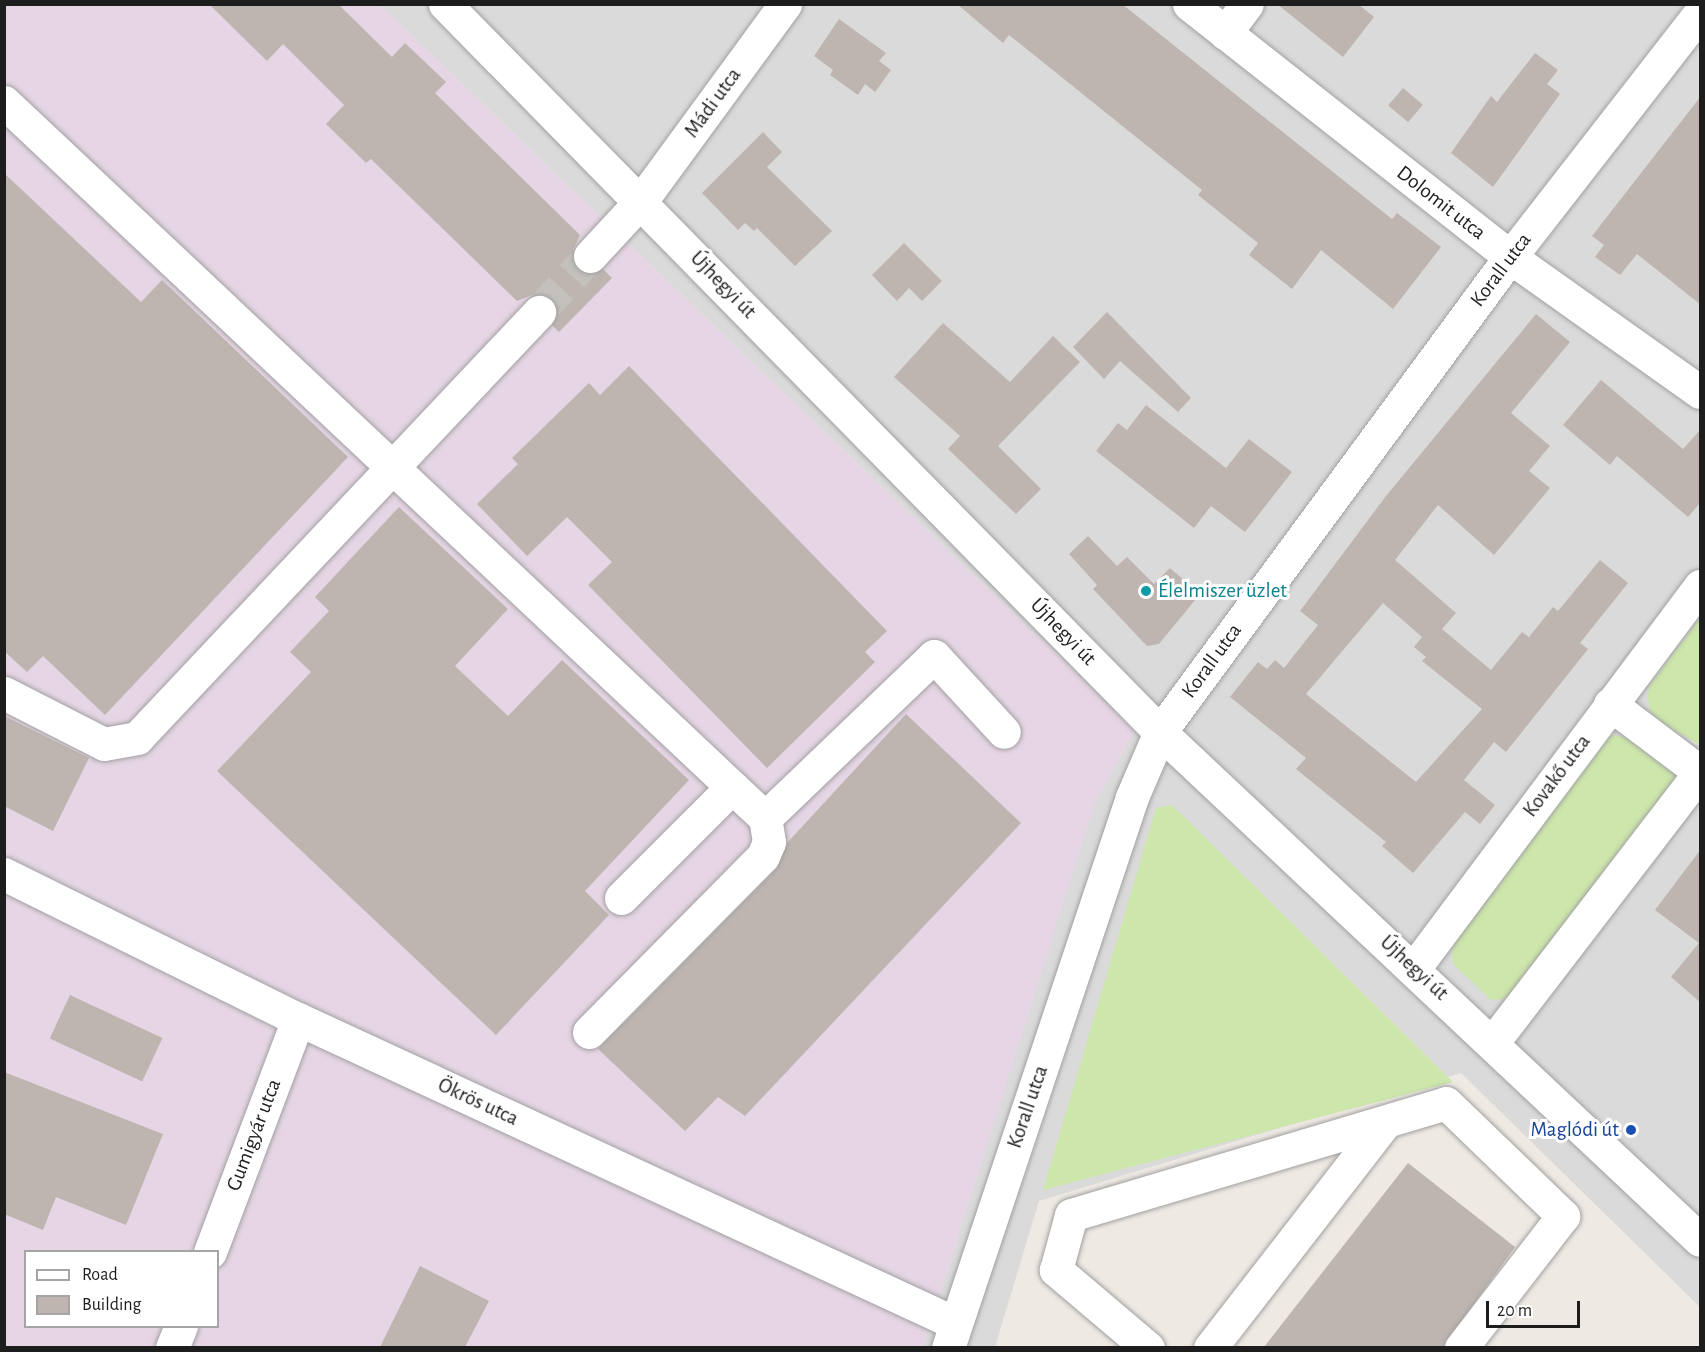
<!DOCTYPE html>
<html>
<head>
<meta charset="utf-8">
<style>
	body { margin:0 }
	#map { position:relative; width:1705px; height:1352px; overflow:hidden; background:#eee9e3; font-family:"Alegreya Sans",sans-serif }
	div>[style] { position:absolute }
	[style*='--x'] { left:calc(var(--x)*1px); top:calc(var(--y)*1px); width:calc(var(--w)*1px); rotate:calc(var(--a)*1deg) }
	.residential>* { inset:0; background:#dbdada }
	.industrial>* { inset:0; background:#e6d5e5 }
	.grass>* { inset:0; background:#cde6ab }
	.building>* { inset:0; background:#beb5b0; transform-origin:0 0 }
	.minor-tunnel>* { height:33px; margin-top:-16.5px; transform-origin:0; background:repeating-linear-gradient(90deg,#c4c0bb 0 33px,transparent 0 49px) }
	.roads { filter:drop-shadow(0 0 2px #a1a1a1) drop-shadow(0 0 2px #a1a1a1) }
	.minor>* { height:33px; margin:-16.5px; padding:0 16.5px; transform-origin:16.5px; border-radius:16.5px; background:#fff }
	.dots>* { width:16px; height:16px; translate:-50% -50%; box-sizing:border-box; border:3px solid #fff; border-radius:50% }
	span { translate:-50% -50%; white-space:nowrap; text-align:center; line-height:1.15; -webkit-text-stroke:6px #fff; paint-order:stroke }
	.street-label { font-size:21px; color:#1d1d1d }
	.culture-label { font-size:21px; color:#0d838f }
	.left { translate:0 -50%; text-align:left }
	.transit-label { font-size:21px; color:#164399 }
	.right { translate:-100% -50%; text-align:right }
	.frame { position:absolute; inset:0; border:6px solid #1d1d1d; pointer-events:none }
	.legend { position:absolute; left:24px; top:1250px; width:195px; height:78px; box-sizing:border-box; background:#fff; border:2px solid #a5a5a5; margin:0; padding:8px 10px; list-style:none; font-size:18px; color:#1d1d1d }
	.legend li { display:flex; align-items:center; gap:12px; height:30px }
	.legend b { width:30px; border:2px solid #a5a5a5 }
	.scale { position:absolute; left:1486px; top:1301px; width:94px; height:27px; box-sizing:border-box; border:3px solid #1d1d1d; border-top:0; padding-left:8px; font-size:18px; line-height:21px; white-space:nowrap; color:#1d1d1d; -webkit-text-stroke:4px #fff; paint-order:stroke }
</style>
</head>
<body>
<div id="map">
	<div class="residential">
		<i style="clip-path:polygon(380px 5px,1700px 5px,1700px 618px,1649px 686px,1694px 744px,1700px 745px,1700px 1307px,1461px 1073px,1039px 1201px,995px 1347px,923px 1347px,1094px 804px,1135px 730px)"></i>
	</div>
	<div class="industrial">
		<i style="clip-path:polygon(evenodd,5px 5px,380px 5px,1135px 730px,1094px 805px,923px 1347px,5px 1348px,5px 5px,26px 1252px,218px 1252px,218px 1326px,26px 1326px,26px 1252px)"></i>
	</div>
	<div class="grass">
		<i style="clip-path:polygon(1700px 618px,1700px 745px,1659px 721px,1650px 712px,1648px 697px,1649px 686px)"></i>
		<i style="clip-path:polygon(1613px 735px,1631px 738px,1680px 777px,1513px 998px,1491px 1000px,1453px 964px,1452px 949px,1463px 927px,1601px 743px)"></i>
		<i style="clip-path:polygon(1172px 805px,1453px 1082px,1043px 1190px,1156px 808px)"></i>
	</div>
	<div class="building">
		<i style="clip-path:polygon(209px 4px,338px 4px,392px 57px,405px 43px,446px 82px,435px 93px,580px 235px,572px 252px,577px 269px,586px 274px,603px 269px,612px 278px,559px 332px,552px 325px,557px 307px,551px 298px,534px 294px,517px 301px,371px 159px,366px 163px,326px 124px,344px 105px,283px 44px,267px 61px)"></i>
		<i style="clip-path:polygon(957px 4px,1122px 4px,1392px 219px,1397px 213px,1441px 247px,1393px 309px,1321px 250px,1292px 289px,1249px 255px,1258px 243px,1198px 195px,1202px 190px,1009px 35px,1003px 43px)"></i>
		<i style="clip-path:polygon(1277px 4px,1358px 4px,1374px 17px,1343px 57px)"></i>
		<i style="clip-path:polygon(839px 19px,886px 53px,879px 61px,891px 70px,875px 92px,865px 84px,858px 95px,830px 75px,833px 70px,814px 56px)"></i>
		<i style="clip-path:polygon(1535px 53px,1558px 70px,1547px 84px,1560px 94px,1493px 187px,1451px 153px,1491px 96px,1497px 102px)"></i>
		<i style="left:1403px;top:88px;width:26px;height:23px;rotate:40deg"></i>
		<i style="clip-path:polygon(1701px 96px,1701px 305px,1637px 254px,1620px 275px,1595px 257px,1604px 245px,1592px 236px)"></i>
		<i style="clip-path:polygon(763px 132px,782px 152px,767px 167px,832px 231px,795px 266px,757px 228px,754px 231px,745px 223px,738px 230px,702px 193px)"></i>
		<i style="clip-path:polygon(4px 173px,141px 302px,162px 280px,348px 457px,105px 715px,43px 656px,27px 672px,4px 651px)"></i>
		<i style="clip-path:polygon(904px 243px,942px 281px,922px 301px,909px 288px,897px 301px,872px 275px)"></i>
		<i style="clip-path:polygon(1107px 312px,1191px 398px,1178px 412px,1120px 361px,1104px 379px,1073px 347px)"></i>
		<i style="clip-path:polygon(evenodd,1536px 314px,1570px 342px,1511px 413px,1550px 446px,1529px 471px,1550px 488px,1494px 555px,1438px 505px,1395px 560px,1456px 613px,1442px 629px,1491px 670px,1522px 632px,1529px 637px,1553px 607px,1558px 611px,1600px 560px,1628px 583px,1580px 643px,1588px 649px,1506px 752px,1494px 742px,1464px 780px,1495px 805px,1480px 824px,1465px 812px,1413px 873px,1382px 846px,1386px 842px,1296px 769px,1306px 758px,1230px 697px,1258px 662px,1267px 669px,1275px 660px,1284px 668px,1318px 625px,1300px 611px,1386px 496px,1536px 314px,1383px 603px,1422px 637px,1414px 647px,1426px 657px,1422px 661px,1482px 709px,1416px 782px,1306px 694px,1383px 603px)"></i>
		<i style="clip-path:polygon(943px 323px,1010px 382px,1053px 336px,1080px 362px,998px 446px,1041px 489px,1016px 514px,948px 449px,960px 436px,894px 377px)"></i>
		<i style="clip-path:polygon(629px 366px,887px 631px,865px 652px,875px 662px,767px 768px,588px 585px,612px 562px,567px 517px,527px 556px,477px 504px,518px 464px,512px 458px,589px 383px,600px 395px)"></i>
		<i style="clip-path:polygon(1601px 380px,1683px 449px,1701px 429px,1701px 502px,1688px 517px,1617px 456px,1610px 465px,1563px 425px)"></i>
		<i style="clip-path:polygon(1146px 405px,1226px 468px,1249px 439px,1292px 472px,1245px 532px,1211px 506px,1194px 528px,1096px 451px,1118px 423px,1127px 430px)"></i>
		<i style="clip-path:polygon(399px 507px,508px 609px,455px 666px,508px 716px,562px 660px,689px 780px,585px 891px,609px 915px,496px 1035px,217px 771px,311px 672px,290px 652px,329px 611px,315px 597px)"></i>
		<i style="clip-path:polygon(1088px 536px,1117px 566px,1127px 557px,1154px 584px,1170px 568px,1200px 594px,1159px 644px,1147px 646px,1093px 589px,1097px 585px,1069px 554px)"></i>
		<i style="clip-path:polygon(906px 714px,1021px 823px,745px 1116px,718px 1097px,685px 1131px,598px 1049px,776px 869px,787px 843px)"></i>
		<i style="clip-path:polygon(4px 716px,89px 758px,53px 831px,4px 806px)"></i>
		<i style="clip-path:polygon(1701px 849px,1701px 1003px,1671px 977px,1699px 943px,1655px 910px)"></i>
		<i style="left:70px;top:995px;width:102px;height:48px;rotate:25deg"></i>
		<i style="clip-path:polygon(4px 1072px,163px 1134px,126px 1225px,56px 1197px,43px 1230px,4px 1214px)"></i>
		<i style="clip-path:polygon(1408px 1163px,1515px 1247px,1443px 1347px,1264px 1347px)"></i>
		<i style="clip-path:polygon(420px 1266px,489px 1301px,465px 1347px,380px 1347px)"></i>
	</div>
	<div class="minor-tunnel">
		<i style="--x:539;--y:312;--w:76;--a:-47.7"></i>
	</div>
	<div class="roads">
		<div class="minor">
			<i style="--x:445;--y:4;--w:1020;--a:45.52"></i>
			<i style="--x:1160;--y:732;--w:741;--a:43.25"></i>
			<i style="--x:1189;--y:4;--w:409;--a:38.2"></i>
			<i style="--x:1510;--y:257;--w:233;--a:35.4"></i>
			<i style="--x:1225;--y:33;--w:36;--a:-53"></i>
			<i style="--x:4;--y:102;--w:1045;--a:43.25"></i>
			<i style="--x:765;--y:818;--w:234;--a:-43.8"></i>
			<i style="--x:934;--y:656;--w:103;--a:47.4"></i>
			<i style="--x:590;--y:256;--w:75;--a:-47.2"></i>
			<i style="--x:641;--y:201;--w:244;--a:-53.8"></i>
			<i style="--x:4;--y:693;--w:112;--a:27"></i>
			<i style="--x:104;--y:744;--w:34;--a:-10"></i>
			<i style="--x:137;--y:738;--w:586;--a:-46.66"></i>
			<i style="--x:1610;--y:704;--w:113;--a:37.1"></i>
			<i style="--x:4;--y:874;--w:328;--a:26.3"></i>
			<i style="--x:298;--y:1019;--w:724;--a:24.83"></i>
			<i style="--x:621;--y:898;--w:157;--a:-45"></i>
			<i style="--x:1415;--y:967;--w:476;--a:-53.2"></i>
			<i style="--x:589;--y:1032;--w:247;--a:-45.3"></i>
			<i style="--x:763;--y:856;--w:15;--a:-67"></i>
			<i style="--x:769;--y:842;--w:24;--a:-99"></i>
			<i style="--x:1493;--y:1042;--w:340;--a:-52.5"></i>
			<i style="--x:210;--y:1252;--w:249;--a:-69.3"></i>
			<i style="--x:172;--y:1348;--w:24;--a:-68"></i>
			<i style="--x:948;--y:1348;--w:581;--a:-71.53"></i>
			<i style="--x:1132;--y:797;--w:71;--a:-66.7"></i>
			<i style="--x:1160;--y:732;--w:590;--a:-53.62"></i>
			<i style="--x:1510;--y:257;--w:309;--a:-52.1"></i>
			<i style="--x:1148;--y:1348;--w:121;--a:-139.7"></i>
			<i style="--x:1056;--y:1270;--w:57;--a:-74.7"></i>
			<i style="--x:1071;--y:1215;--w:391;--a:-16.6"></i>
			<i style="--x:1446;--y:1103;--w:163;--a:44"></i>
			<i style="--x:1563;--y:1216;--w:167;--a:127.7"></i>
			<i style="--x:1210;--y:1348;--w:284;--a:-52.2"></i>
		</div>
	</div>
	<div class="dots">
		<i style="left:1146px;top:591px;background:#0f9aa8"></i>
		<i style="left:1631px;top:1130px;background:#1a4fb4"></i>
	</div>
	<div class="street-label">
		<span style="left:713px;top:103px;rotate:-54deg">Mádi utca</span>
		<span style="left:1441px;top:203px;rotate:38deg">Dolomit utca</span>
		<span style="left:1501px;top:270px;rotate:-53deg">Korall utca</span>
		<span style="left:723px;top:285px;rotate:46deg">Újhegyi út</span>
		<span style="left:1063px;top:632px;rotate:46deg">Újhegyi út</span>
		<span style="left:1212px;top:661px;rotate:-54deg">Korall utca</span>
		<span style="left:1557px;top:776px;rotate:-53deg">Kovakő utca</span>
		<span style="left:1414px;top:968px;rotate:43deg">Újhegyi út</span>
		<span style="left:478px;top:1102px;rotate:25deg">Ökrös utca</span>
		<span style="left:1028px;top:1107px;rotate:-71deg">Korall utca</span>
		<span style="left:254px;top:1135px;rotate:-69deg">Gumigyár utca</span>
	</div>
	<div class="culture-label">
		<span class="left" style="left:1158px;top:591px">Élelmiszer üzlet</span>
	</div>
	<div class="transit-label">
		<span class="right" style="left:1619px;top:1130px">Maglódi út</span>
	</div>
	<div class="frame"></div>
	<ul class="legend">
	<li><b style="height:8px;background:#fff"></b>Road</li>
	<li><b style="height:16px;background:#beb5b0"></b>Building</li>
	</ul>
	<div class="scale">20 m</div>
</div>
</body>
</html>
